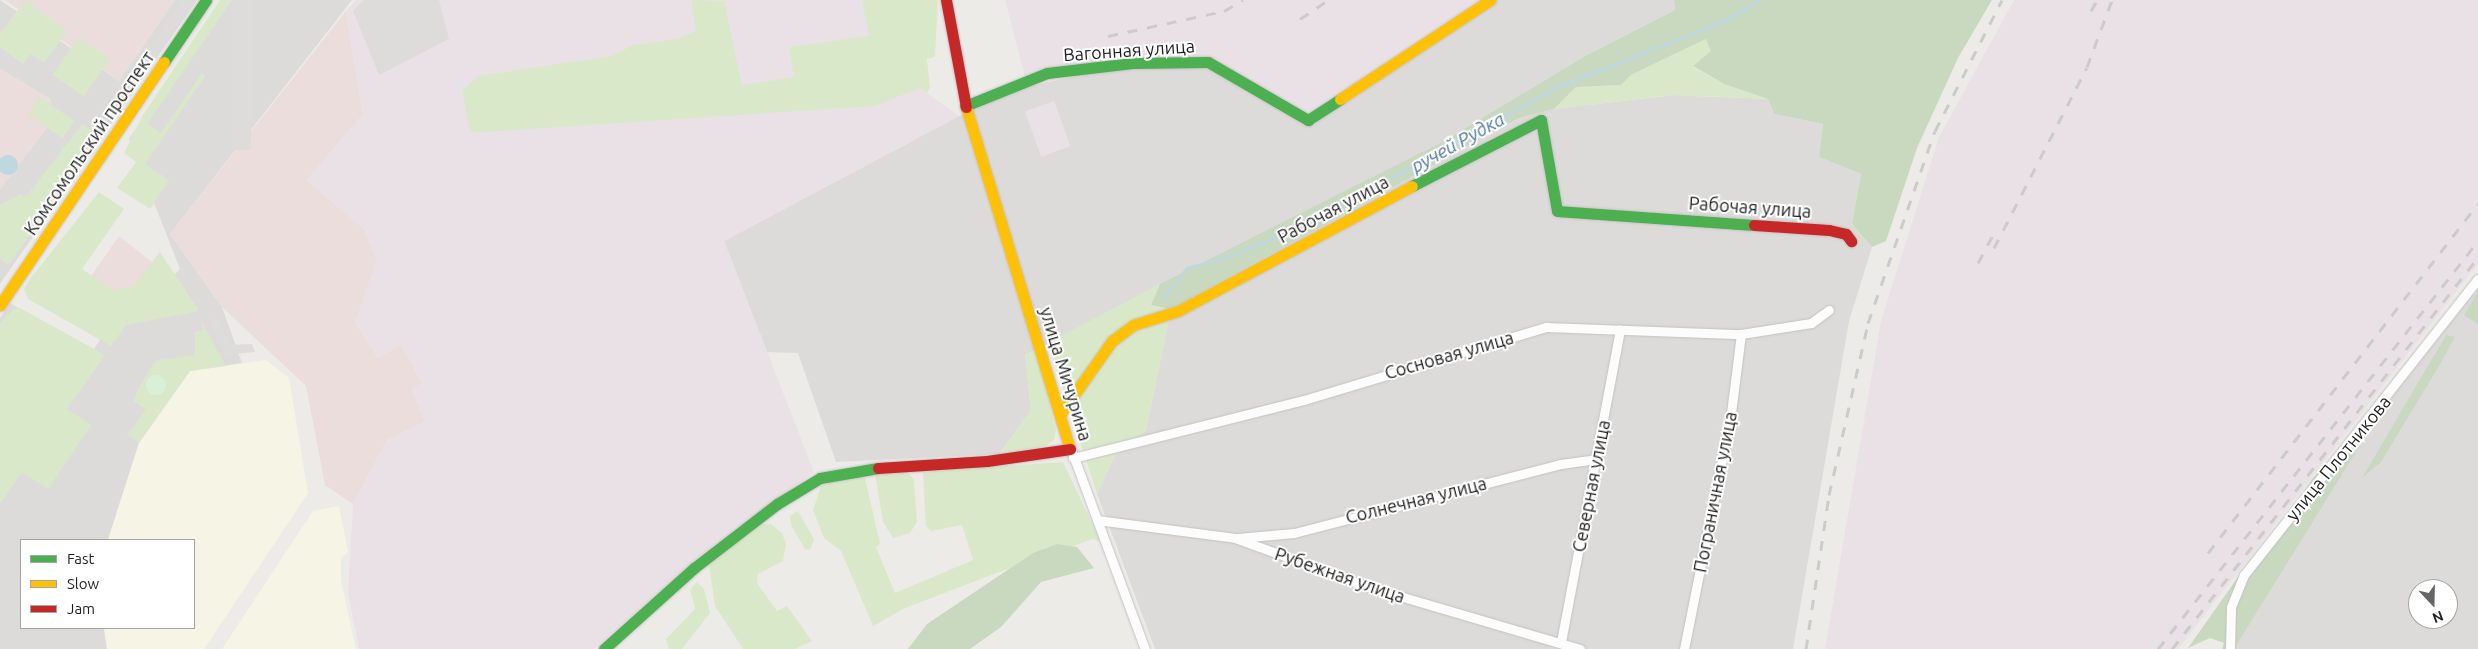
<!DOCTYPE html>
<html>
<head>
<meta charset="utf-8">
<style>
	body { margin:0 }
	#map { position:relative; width:2478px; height:649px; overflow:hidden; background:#edebe8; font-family:Ubuntu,sans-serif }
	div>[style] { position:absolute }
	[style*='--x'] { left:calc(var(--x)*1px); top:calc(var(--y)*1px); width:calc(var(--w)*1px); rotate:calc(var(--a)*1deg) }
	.residential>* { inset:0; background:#dcdbd9 }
	.commercial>* { inset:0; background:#eadddb }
	.industrial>* { inset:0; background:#eae1e6; transform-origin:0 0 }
	.education>* { inset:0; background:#f5f4e5 }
	.grass>* { inset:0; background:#dae8ca; transform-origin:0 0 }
	.forest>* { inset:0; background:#c9d9c0 }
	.park>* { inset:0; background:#d9f0d8 }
	.round { border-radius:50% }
	.parking>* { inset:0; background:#dddcdb; transform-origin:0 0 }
	.water>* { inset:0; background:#bfd7de }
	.stream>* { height:3px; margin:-1.5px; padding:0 1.5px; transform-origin:1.5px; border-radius:1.5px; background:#bfd7de }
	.roads { filter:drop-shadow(0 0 1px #c4c3c2) drop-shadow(0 0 1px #c4c3c2) }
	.street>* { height:9px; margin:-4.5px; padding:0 4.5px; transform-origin:4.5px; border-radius:4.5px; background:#fcfcfc }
	.fast>* { height:11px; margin:-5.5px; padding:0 5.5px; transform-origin:5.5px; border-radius:5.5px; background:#4caf50 }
	.slow>* { height:11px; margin:-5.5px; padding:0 5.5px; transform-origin:5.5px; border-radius:5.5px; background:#ffc107 }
	.jam>* { height:11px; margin:-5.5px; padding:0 5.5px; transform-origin:5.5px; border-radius:5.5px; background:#c62828 }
	.rail>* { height:3px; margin-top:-1.5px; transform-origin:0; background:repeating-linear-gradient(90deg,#cbcbca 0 10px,transparent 0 20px) }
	span { translate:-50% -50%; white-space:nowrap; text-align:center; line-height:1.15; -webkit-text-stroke:4px #fff; paint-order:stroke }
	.street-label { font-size:18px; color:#1f1f1f }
	.water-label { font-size:19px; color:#5078a0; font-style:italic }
	.legend { position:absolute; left:20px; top:539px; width:175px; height:90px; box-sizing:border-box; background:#fff; border:1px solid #a5a5a5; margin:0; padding:6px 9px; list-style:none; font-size:15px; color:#1f1f1f }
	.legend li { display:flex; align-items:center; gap:10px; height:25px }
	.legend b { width:25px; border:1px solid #a5a5a5 }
	.north { position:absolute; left:2408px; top:579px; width:50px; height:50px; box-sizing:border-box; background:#fff; border:1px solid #a5a5a5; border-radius:50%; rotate:159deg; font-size:14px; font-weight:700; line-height:20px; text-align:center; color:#1f1f1f }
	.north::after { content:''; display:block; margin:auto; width:18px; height:22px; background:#676665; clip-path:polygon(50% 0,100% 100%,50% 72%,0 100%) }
</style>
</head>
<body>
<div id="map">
	<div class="residential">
		<i style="clip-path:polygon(0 0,119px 81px,175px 0,197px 0,0 284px,0 189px,53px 120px,50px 99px,0 69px)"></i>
		<i style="clip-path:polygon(224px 0,352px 0,170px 234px,222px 307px,242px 363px,190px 371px,139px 443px,108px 540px,21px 540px,21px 628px,104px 628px,107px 649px,0 649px,0 318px,10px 303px,92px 352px,120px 309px,142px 306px,180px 269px,129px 139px)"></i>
		<i style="clip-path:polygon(1493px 0,1674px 0,1675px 10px,1585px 56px,1442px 142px,1025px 355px,1031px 410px,999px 454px,836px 462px,798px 353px,767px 352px,724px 241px,959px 116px,1026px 87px,1132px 64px)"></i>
		<i style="clip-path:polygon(1673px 95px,1768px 99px,1774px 114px,1823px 124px,1819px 157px,1861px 174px,1852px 224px,1872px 247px,1849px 321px,1793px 649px,1155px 649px,1097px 494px,1114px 457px,1146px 430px,1171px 309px,1519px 118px,1554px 109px)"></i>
		<i style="clip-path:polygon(evenodd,2478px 273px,2478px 649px,2227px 649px,2238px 618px,2478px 273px,2418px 589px,2448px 589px,2448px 619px,2418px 619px,2418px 589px)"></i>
	</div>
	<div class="commercial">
		<i style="clip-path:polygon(5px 0,175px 0,119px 81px)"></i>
		<i style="clip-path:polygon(346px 11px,363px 114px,307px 180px,364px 229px,377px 261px,355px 323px,378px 358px,401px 344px,422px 383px,412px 390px,425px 422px,387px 440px,353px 504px,325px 485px,306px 386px,222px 307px,170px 234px)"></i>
		<i style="clip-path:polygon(0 69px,51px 100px,53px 120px,0 189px)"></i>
		<i style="clip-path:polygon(119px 236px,163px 271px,138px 300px,87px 282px)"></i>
	</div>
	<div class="industrial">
		<i style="clip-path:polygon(356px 0,910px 0,920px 88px,959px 116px,724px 241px,814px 472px,695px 560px,594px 649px,359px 649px,348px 593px,353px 504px,387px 440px,425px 422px,412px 390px,422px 383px,401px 344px,378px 358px,355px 323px,377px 261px,364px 229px,307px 180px,363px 114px,346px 11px)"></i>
		<i style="clip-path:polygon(1005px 0,1489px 0,1308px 119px,1208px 61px,1133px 62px,1027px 85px)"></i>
		<i style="clip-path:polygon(2014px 0,2478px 0,2478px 264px,2178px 649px,1825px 649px,1881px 321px,1939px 137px)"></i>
		<i style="left:1054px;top:101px;width:48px;height:31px;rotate:70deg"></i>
	</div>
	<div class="education">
		<i style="clip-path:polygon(266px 360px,289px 378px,308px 493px,204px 649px,107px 649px,104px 628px,194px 628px,194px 540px,108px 540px,139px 443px,190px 371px)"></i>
		<i style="clip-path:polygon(339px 506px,348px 552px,341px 558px,341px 581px,356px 649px,222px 649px,313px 511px)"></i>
	</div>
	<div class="grass">
		<i style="clip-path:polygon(25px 0,67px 31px,44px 63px,31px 54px,23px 64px,0 47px,0 34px)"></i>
		<i style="clip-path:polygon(220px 0,232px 0,147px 124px,161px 133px,202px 73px,205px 76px,145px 164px,169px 180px,150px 209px,117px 188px,136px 162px,124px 153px,143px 115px)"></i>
		<i style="clip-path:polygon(691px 0,724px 1px,742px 85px,794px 77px,789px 47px,869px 36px,862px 0,938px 0,935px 57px,927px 59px,930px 88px,927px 93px,920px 88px,875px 106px,471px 133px,462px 91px,478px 76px,612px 56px,633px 45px,678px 39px,696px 31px)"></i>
		<i style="left:79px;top:37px;width:38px;height:46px;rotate:35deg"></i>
		<i style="clip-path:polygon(1706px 39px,1712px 50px,1693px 67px,1724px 84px,1768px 99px,1673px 95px,1554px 109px,1576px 87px,1621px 85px,1631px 75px)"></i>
		<i style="clip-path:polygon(123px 87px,131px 93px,119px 106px,116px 101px)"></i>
		<i style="left:40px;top:97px;width:42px;height:21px;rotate:35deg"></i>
		<i style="clip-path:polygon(82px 124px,102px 137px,8px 265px,0 259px,0 205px,21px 194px,26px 197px)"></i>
		<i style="clip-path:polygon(99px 192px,124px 209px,82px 269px,113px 290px,133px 286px,160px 252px,199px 311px,126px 325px,111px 346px,28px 299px,24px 289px,30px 279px)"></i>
		<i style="clip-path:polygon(1160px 284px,1151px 305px,1171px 309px,1146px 430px,1114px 457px,1097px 494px,1048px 343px)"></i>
		<i style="clip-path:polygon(20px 308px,105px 355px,67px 409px,91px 425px,48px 489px,22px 472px,0 504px,0 324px,13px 309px)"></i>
		<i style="clip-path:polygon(201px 321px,226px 366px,190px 371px,139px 443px,127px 435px,146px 410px,134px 401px,137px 391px,155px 361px,195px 355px,195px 332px,203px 330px)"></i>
		<i style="clip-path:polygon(1036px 349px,1056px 430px,1054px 440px,1045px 446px,999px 454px,1031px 410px,1025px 355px)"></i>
		<i style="clip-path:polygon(1063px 462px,1101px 542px,1093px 539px,1002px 571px,905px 608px,873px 626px,841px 551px,824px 538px,813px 510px,821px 486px,857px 474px,865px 478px,880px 544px,876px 547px,895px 593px,973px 560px,962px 525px,931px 531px,926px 526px,923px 472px)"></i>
		<i style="clip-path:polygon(907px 471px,914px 480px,917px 522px,910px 533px,893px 538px,883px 522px,875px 474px)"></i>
		<i style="clip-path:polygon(798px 511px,814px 539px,810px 550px,805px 549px,791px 525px,790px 516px)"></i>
		<i style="clip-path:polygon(760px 524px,771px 524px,782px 533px,786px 544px,783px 561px,758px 574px,757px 583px,777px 611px,787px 606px,812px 641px,795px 649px,743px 649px,715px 606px,709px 565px)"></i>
		<i style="clip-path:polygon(697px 582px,704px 589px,710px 613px,682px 649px,669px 649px,666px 639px,695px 609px,690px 590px)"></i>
	</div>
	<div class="forest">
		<i style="clip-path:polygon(1674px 0,1992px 0,1958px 58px,1917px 148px,1886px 241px,1872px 247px,1852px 224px,1861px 174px,1819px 157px,1823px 124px,1774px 114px,1768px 99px,1724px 84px,1693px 66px,1711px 51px,1706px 39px,1631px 75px,1621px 85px,1576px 87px,1554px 109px,1519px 118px,1171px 309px,1151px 305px,1160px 284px,1442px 142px,1585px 56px,1675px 10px)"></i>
		<i style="clip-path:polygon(2478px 291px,2478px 322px,2477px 324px,2464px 315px)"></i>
		<i style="clip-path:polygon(2446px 335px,2455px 337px,2439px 366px,2381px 462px,2362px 478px)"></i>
		<i style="clip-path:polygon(2349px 441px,2359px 447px,2234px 649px,2222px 649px,2224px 643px,2210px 638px,2188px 648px,2250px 560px,2284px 524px,2312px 479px)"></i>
		<i style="clip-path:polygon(1057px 544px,1077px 547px,1094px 568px,1041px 582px,1001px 627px,970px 649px,908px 649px,927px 624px,1033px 553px)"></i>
	</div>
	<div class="park">
		<i class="round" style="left:146px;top:375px;width:20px;height:20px"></i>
	</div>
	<div class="parking">
		<i style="clip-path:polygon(183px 0,194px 0,131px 93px,123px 87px)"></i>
		<i style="left:232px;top:0;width:19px;height:150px"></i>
		<i style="clip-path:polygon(364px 0,439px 0,449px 39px,379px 75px,353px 11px)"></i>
		<i style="clip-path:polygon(215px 317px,230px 345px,252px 344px,255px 352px,225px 355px,208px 320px)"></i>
	</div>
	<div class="water">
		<i class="round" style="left:-2px;top:155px;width:20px;height:20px"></i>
	</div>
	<div class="stream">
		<i style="--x:1164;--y:297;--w:37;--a:-52"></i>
		<i style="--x:1187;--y:268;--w:51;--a:-15.9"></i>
		<i style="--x:1236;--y:254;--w:95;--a:-23.6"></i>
		<i style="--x:1323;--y:216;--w:267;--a:-28.9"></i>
		<i style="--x:1557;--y:87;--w:179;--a:-21.7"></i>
		<i style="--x:1723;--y:21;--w:43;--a:-29.6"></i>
	</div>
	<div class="roads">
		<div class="street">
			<i style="--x:1072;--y:452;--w:210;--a:69.7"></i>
			<i style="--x:1073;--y:458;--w:238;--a:-14.1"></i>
			<i style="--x:1304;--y:400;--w:253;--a:-16.8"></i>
			<i style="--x:1546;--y:327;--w:195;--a:2.1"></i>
			<i style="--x:1741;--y:334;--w:71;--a:-8.9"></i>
			<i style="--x:1811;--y:323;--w:22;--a:-36"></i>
			<i style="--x:1097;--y:520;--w:139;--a:7.4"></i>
			<i style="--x:1235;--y:538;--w:143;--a:20.1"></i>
			<i style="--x:1369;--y:587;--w:220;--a:16.4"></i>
			<i style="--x:1238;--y:538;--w:56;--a:-5.1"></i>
			<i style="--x:1294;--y:533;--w:276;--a:-14.5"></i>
			<i style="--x:1561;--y:464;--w:35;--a:-8"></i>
			<i style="--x:1561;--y:642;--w:318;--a:-79.3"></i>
			<i style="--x:1684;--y:649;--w:241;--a:-78.7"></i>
			<i style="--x:1731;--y:413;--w:80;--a:-82.8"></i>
			<i style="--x:2230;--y:649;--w:42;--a:-88.6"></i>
			<i style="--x:2231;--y:607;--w:35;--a:-68"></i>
			<i style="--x:2244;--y:575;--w:377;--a:-51.7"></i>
		</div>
		<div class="fast">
			<i style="--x:164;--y:62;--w:75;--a:-55.9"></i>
			<i style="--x:965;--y:106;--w:88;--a:-21.9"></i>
			<i style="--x:1047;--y:73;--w:86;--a:-6.7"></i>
			<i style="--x:1132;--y:63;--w:76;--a:-0.8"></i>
			<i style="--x:1208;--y:62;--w:116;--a:30.1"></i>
			<i style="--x:1308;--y:120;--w:38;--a:-33"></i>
			<i style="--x:1412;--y:186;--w:145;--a:-27.1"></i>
			<i style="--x:1541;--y:120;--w:92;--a:80"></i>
			<i style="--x:1557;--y:211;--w:197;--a:4.1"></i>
			<i style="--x:604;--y:649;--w:121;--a:-42"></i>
			<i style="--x:694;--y:568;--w:105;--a:-37.6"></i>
			<i style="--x:777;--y:504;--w:50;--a:-31.2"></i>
			<i style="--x:820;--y:478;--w:59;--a:-9.8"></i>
		</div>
		<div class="slow">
			<i style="--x:1340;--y:99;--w:180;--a:-33.4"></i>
			<i style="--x:966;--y:107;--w:357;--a:73.1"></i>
			<i style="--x:0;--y:305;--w:293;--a:-56"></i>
			<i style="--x:1061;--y:413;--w:88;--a:-54.7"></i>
			<i style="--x:1112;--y:341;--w:26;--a:-37"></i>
			<i style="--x:1133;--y:325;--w:47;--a:-17.3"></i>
			<i style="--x:1178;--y:311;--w:265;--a:-28.1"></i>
		</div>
		<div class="jam">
			<i style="--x:946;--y:0;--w:109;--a:79.4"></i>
			<i style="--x:1754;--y:225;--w:75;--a:3.8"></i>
			<i style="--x:1829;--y:230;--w:17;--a:13"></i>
			<i style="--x:1846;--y:234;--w:9;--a:54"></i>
			<i style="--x:878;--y:468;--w:109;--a:-3.7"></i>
			<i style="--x:987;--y:461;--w:84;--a:-8.2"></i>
		</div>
	</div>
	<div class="rail">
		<i style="--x:2091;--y:11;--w:13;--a:-61"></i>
		<i style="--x:1300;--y:19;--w:34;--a:-34"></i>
		<i style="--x:1108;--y:36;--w:119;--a:-12.2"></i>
		<i style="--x:1224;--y:11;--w:22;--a:-30"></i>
		<i style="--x:1994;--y:248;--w:203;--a:-62.8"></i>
		<i style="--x:2087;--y:67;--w:72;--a:-69.5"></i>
		<i style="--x:1978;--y:263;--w:32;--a:-62"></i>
		<i style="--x:2208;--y:553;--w:441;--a:-52.3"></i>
		<i style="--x:1806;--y:649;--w:156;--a:-81.5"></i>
		<i style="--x:1829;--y:495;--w:176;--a:-77.2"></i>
		<i style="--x:1868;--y:323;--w:203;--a:-70.8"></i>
		<i style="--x:1935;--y:131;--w:147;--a:-62.9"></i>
		<i style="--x:2158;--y:649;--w:519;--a:-51.89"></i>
		<i style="--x:2172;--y:649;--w:497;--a:-52"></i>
	</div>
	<div class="street-label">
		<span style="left:1129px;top:50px;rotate:-4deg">Вагонная улица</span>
		<span style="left:89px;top:143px;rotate:-56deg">Комсомольский проспект</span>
		<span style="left:1750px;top:207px;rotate:4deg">Рабочая улица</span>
		<span style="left:1333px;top:209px;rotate:-28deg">Рабочая улица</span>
		<span style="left:1449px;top:355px;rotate:-16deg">Сосновая улица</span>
		<span style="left:1066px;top:374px;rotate:73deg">улица Мичурина</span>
		<span style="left:2338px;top:458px;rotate:-51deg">улица Плотникова</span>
		<span style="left:1591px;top:486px;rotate:-79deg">Северная улица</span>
		<span style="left:1715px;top:492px;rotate:-79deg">Пограничная улица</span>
		<span style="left:1416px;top:500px;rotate:-14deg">Солнечная улица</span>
		<span style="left:1340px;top:575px;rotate:19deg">Рубежная улица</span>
	</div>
	<div class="water-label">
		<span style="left:1458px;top:143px;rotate:-29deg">ручей Рудка</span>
	</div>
	<ul class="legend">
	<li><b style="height:6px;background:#4caf50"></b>Fast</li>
	<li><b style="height:6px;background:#ffc107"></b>Slow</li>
	<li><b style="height:6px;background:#c62828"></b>Jam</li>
	</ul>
	<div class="north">N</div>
</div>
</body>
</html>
